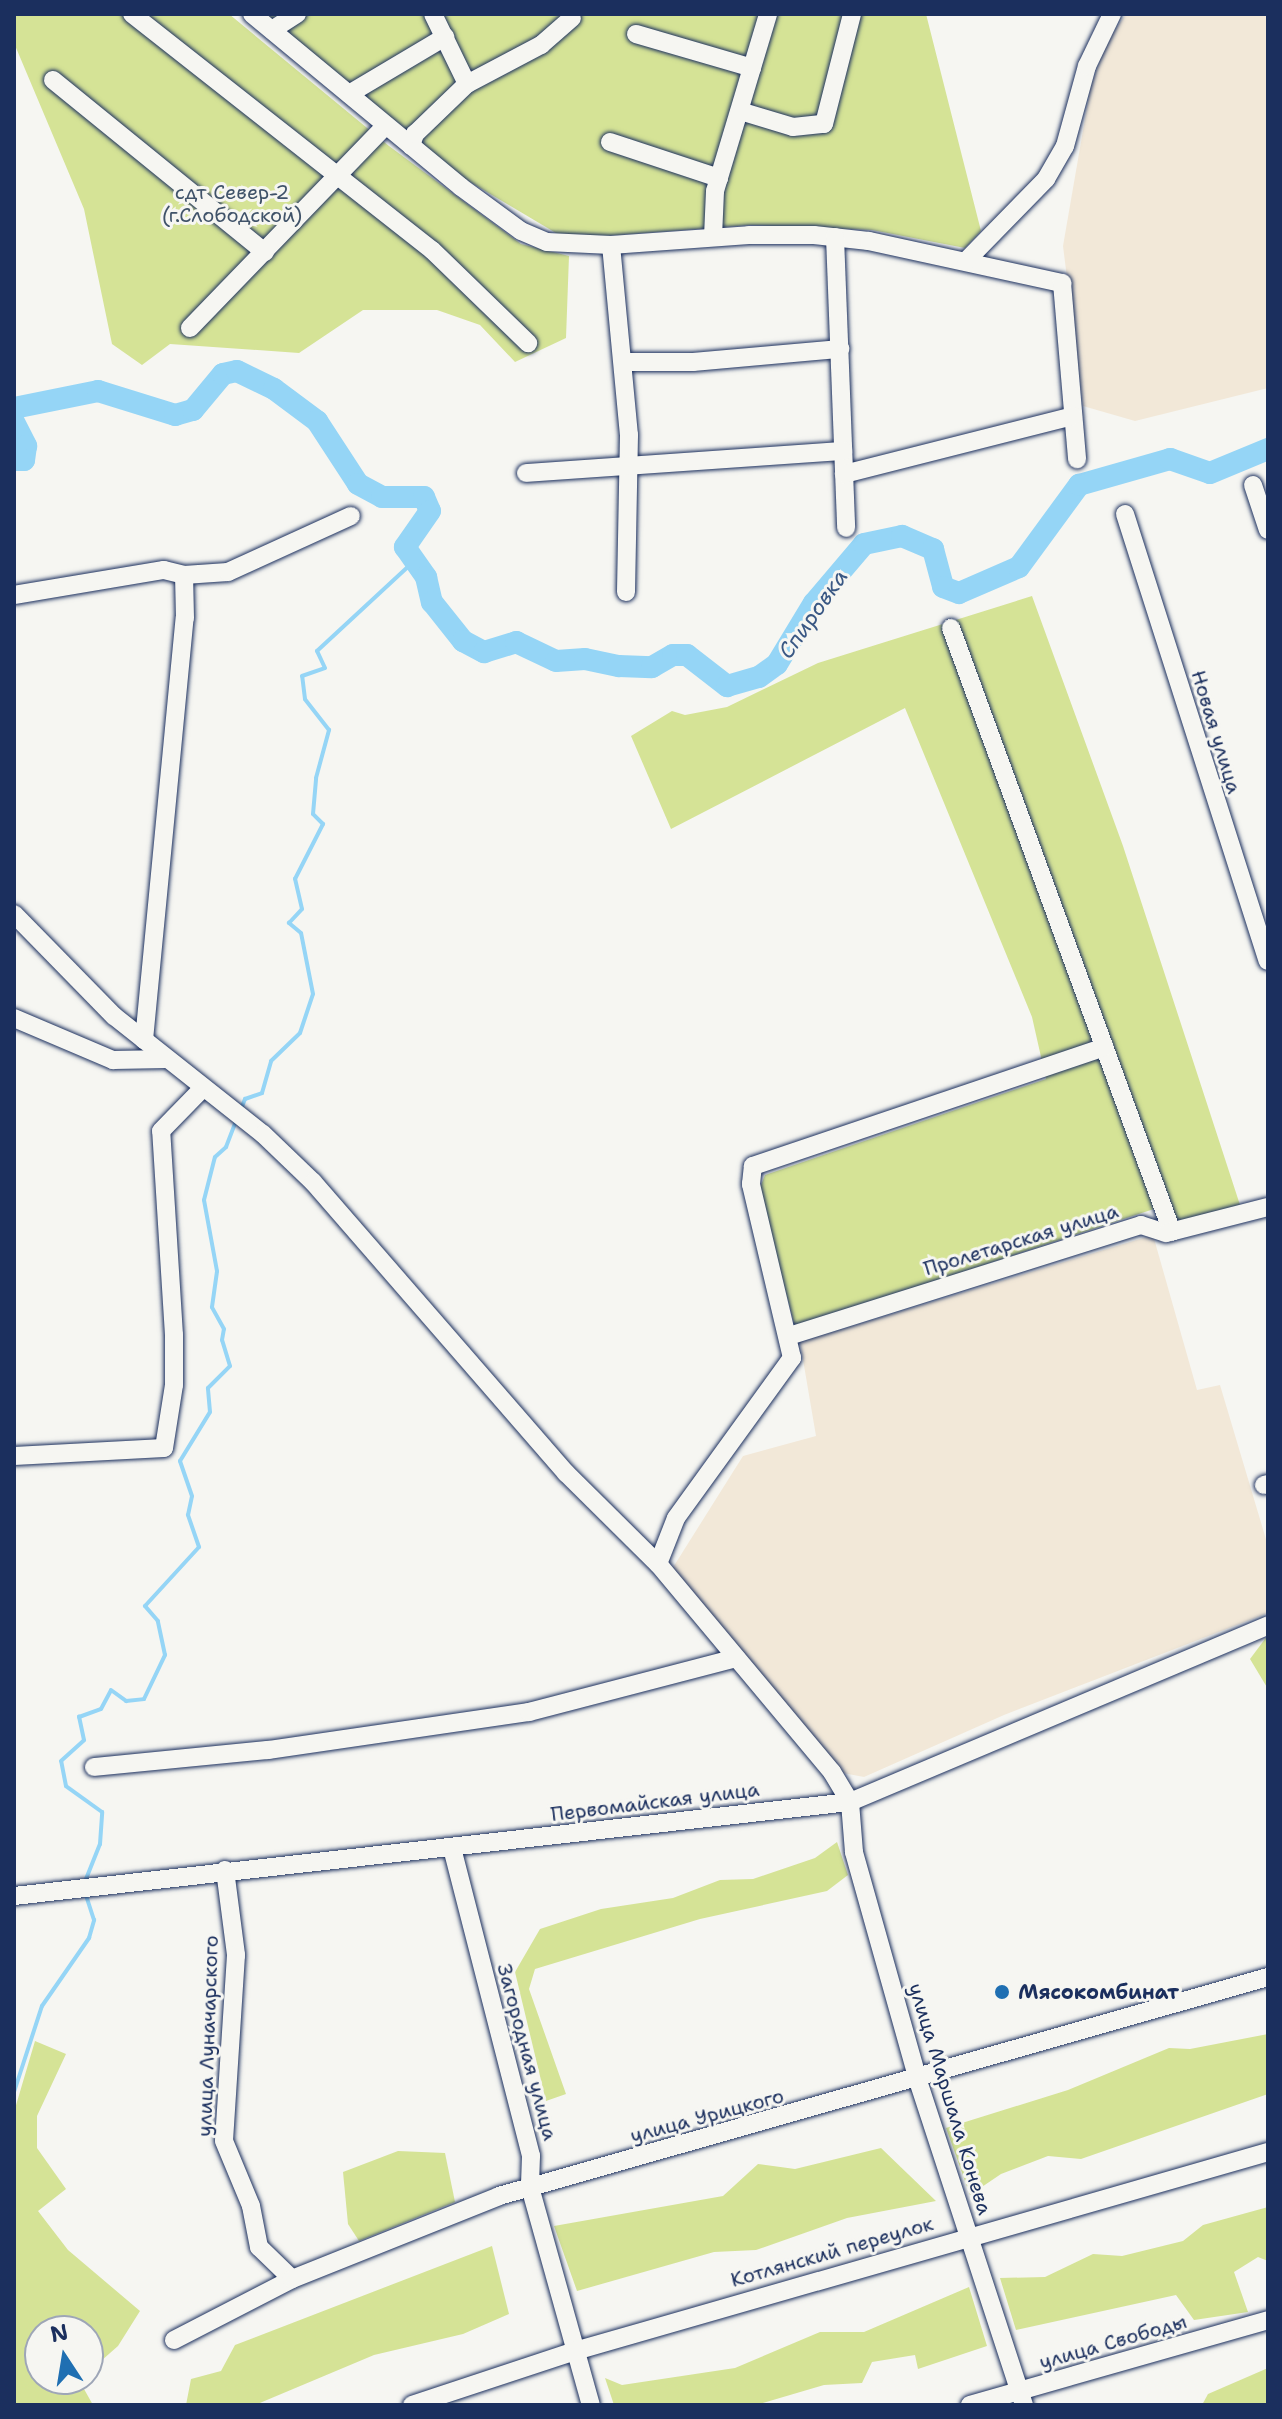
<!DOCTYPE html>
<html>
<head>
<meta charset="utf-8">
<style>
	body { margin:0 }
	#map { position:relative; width:1282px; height:2419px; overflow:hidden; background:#f6f6f2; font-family:"Shantell Sans",sans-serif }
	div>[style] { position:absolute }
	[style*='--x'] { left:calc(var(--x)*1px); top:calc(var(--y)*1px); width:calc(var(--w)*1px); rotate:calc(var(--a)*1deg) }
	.built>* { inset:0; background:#f2e8d8 }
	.green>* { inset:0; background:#d5e396 }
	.stream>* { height:4px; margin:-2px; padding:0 2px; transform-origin:2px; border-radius:2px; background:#95d5f6 }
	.river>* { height:22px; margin:-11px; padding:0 11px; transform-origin:11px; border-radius:11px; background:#95d5f6 }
	.roads { filter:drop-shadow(0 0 2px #1b2f5e) drop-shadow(0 0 2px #1b2f5e) }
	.minor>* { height:18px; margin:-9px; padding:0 9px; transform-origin:9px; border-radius:9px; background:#f6f6f2 }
	.dots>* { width:22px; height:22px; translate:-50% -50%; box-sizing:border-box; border:4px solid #f6f6f2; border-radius:50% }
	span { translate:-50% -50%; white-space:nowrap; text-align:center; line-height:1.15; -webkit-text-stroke:6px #f6f6f2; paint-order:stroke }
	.park-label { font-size:20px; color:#405369 }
	.street-label { font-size:20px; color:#1b2f5e }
	.poi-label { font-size:20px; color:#1b2f5e; font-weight:700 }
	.left { translate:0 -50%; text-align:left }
	.water-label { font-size:22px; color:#3a5884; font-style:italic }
	.frame { position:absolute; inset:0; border:16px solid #1b2f5e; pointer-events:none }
	.north { position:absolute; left:24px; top:2315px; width:80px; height:80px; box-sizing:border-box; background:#f6f6f2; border:2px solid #9ea6b7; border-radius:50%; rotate:348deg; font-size:22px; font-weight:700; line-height:32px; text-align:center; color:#1b2f5e }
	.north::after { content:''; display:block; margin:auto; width:28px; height:36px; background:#1f6fb2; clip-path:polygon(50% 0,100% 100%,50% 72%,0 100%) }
</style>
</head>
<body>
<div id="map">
	<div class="built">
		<i style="clip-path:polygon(1126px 14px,1268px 14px,1268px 388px,1135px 421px,1083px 406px,1063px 246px,1090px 90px,1105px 45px)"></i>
		<i style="clip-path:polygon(1153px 1235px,1197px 1390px,1220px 1385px,1268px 1546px,1268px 1613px,1004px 1715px,864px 1777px,843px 1773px,672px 1569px,743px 1456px,816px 1436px,800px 1342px)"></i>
	</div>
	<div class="green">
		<i style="clip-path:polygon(14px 14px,229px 14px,389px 146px,521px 244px,569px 256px,566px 338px,515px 362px,480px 325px,437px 310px,363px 310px,299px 353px,170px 344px,142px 365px,112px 344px,84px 209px,14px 43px)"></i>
		<i style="clip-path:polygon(242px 14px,926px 14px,981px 231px,965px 248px,872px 230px,750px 225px,566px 239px,386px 132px)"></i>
		<i style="clip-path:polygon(1032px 596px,1123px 846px,1240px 1205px,1165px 1226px,1157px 1208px,795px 1327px,759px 1190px,765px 1175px,1046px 1079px,1032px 1017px,905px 708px,671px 829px,631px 736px,672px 711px,685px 715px,727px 707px,818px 663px)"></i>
		<i style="clip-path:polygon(1268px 1635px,1268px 1689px,1250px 1659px)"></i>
		<i style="clip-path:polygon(837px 1842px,848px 1875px,827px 1891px,700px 1919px,535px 1969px,529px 1989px,566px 2094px,546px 2101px,515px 1972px,540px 1929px,601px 1909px,673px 1898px,720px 1880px,753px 1879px,815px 1858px)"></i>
		<i style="clip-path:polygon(1268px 2034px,1268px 2094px,1081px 2159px,1048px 2156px,1001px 2174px,970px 2195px,946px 2128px,1068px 2090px,1169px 2048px,1190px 2049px)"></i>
		<i style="clip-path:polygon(evenodd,35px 2041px,66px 2054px,37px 2116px,37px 2148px,66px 2189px,38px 2211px,68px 2250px,140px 2311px,118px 2346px,93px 2368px,84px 2389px,93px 2405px,14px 2405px,14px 2112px,35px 2041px,40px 2331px,88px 2331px,88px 2379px,40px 2379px,40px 2331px)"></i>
		<i style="clip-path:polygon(881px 2148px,936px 2201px,847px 2218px,756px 2250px,714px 2252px,577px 2291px,554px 2226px,723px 2196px,758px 2164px,795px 2169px)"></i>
		<i style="clip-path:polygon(398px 2151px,445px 2153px,455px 2202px,359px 2241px,348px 2224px,343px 2172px)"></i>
		<i style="clip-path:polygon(1268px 2207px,1268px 2261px,1258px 2257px,1234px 2272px,1248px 2312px,1194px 2320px,1176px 2295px,1016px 2330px,1000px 2278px,1045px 2277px,1093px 2254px,1122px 2256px,1183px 2241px,1203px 2225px)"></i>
		<i style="clip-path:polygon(492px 2246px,509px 2314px,463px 2334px,374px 2355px,255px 2405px,186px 2405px,191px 2379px,221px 2371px,235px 2345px)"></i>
		<i style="clip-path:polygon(969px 2287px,987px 2346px,918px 2369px,915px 2355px,872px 2362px,862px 2383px,824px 2385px,756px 2405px,614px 2405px,605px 2378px,622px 2385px,735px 2368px,820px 2332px,864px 2332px)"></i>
		<i style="clip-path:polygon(1268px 2368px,1268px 2405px,1202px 2405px,1208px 2394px)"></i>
	</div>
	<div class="stream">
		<i style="--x:241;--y:1109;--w:11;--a:-68"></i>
		<i style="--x:245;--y:1099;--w:18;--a:-19"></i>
		<i style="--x:262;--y:1093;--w:33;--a:-74"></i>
		<i style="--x:271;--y:1061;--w:40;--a:-44"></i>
		<i style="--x:300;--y:1033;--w:41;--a:-71.6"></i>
		<i style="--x:313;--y:994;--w:62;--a:-101.1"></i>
		<i style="--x:301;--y:933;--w:16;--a:-140"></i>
		<i style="--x:289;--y:923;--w:19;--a:-47"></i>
		<i style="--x:302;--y:909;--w:31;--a:-103"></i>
		<i style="--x:295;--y:879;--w:62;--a:-63"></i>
		<i style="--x:323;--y:824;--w:14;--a:-135"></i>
		<i style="--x:313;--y:814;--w:36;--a:-85"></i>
		<i style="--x:316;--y:778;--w:50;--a:-74.8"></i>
		<i style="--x:329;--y:730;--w:39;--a:-128"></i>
		<i style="--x:305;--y:699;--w:23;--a:-97"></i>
		<i style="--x:302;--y:676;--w:24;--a:-19"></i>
		<i style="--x:325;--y:668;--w:19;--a:-115"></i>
		<i style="--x:317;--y:651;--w:131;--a:-42.8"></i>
		<i style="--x:84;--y:1884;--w:43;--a:-68.2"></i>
		<i style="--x:100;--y:1844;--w:32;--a:-86"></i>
		<i style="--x:102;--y:1812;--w:44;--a:-144.2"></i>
		<i style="--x:66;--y:1786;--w:25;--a:-101"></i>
		<i style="--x:61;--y:1761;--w:31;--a:-42"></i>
		<i style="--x:84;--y:1740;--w:24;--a:-102"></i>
		<i style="--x:79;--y:1717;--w:23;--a:-20"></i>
		<i style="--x:101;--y:1709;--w:21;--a:-62"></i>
		<i style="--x:111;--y:1690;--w:19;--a:36"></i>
		<i style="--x:126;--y:1701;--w:18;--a:-6"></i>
		<i style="--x:144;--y:1699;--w:49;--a:-64.5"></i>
		<i style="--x:165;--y:1655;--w:35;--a:-102"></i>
		<i style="--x:158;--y:1621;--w:20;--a:-131"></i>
		<i style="--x:145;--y:1606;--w:80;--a:-47.5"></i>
		<i style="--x:199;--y:1547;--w:34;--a:-109"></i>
		<i style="--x:188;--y:1515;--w:19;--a:-78"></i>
		<i style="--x:192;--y:1496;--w:37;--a:-109"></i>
		<i style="--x:180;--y:1461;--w:57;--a:-58.5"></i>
		<i style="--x:210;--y:1412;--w:24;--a:-95"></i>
		<i style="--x:208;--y:1388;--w:31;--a:-45"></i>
		<i style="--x:230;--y:1366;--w:27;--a:-107"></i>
		<i style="--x:222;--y:1340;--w:11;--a:-80"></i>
		<i style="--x:224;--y:1329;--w:25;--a:-119"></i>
		<i style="--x:212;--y:1307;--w:36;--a:-82"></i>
		<i style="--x:217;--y:1271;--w:72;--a:-100.4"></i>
		<i style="--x:204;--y:1200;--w:44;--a:-75.7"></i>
		<i style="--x:215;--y:1157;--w:15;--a:-42"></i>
		<i style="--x:226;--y:1147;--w:28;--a:-69"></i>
		<i style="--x:14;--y:2092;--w:90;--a:-72"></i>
		<i style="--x:42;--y:2006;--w:83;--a:-55.3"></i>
		<i style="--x:89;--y:1938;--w:19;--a:-74"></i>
		<i style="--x:94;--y:1920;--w:28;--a:-108"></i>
	</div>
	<div class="river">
		<i style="--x:14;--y:408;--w:86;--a:-11.4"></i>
		<i style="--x:98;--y:391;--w:81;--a:17.3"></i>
		<i style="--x:175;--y:415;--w:19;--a:-16"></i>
		<i style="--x:193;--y:410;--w:47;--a:-50.2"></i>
		<i style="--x:223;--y:374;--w:14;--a:-12"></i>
		<i style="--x:237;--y:371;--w:41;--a:25.9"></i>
		<i style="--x:274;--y:389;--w:54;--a:36.7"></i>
		<i style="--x:317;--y:421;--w:75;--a:56.9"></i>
		<i style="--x:358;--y:484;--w:27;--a:28"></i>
		<i style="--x:382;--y:497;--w:42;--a:0"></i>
		<i style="--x:424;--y:497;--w:15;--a:67"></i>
		<i style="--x:430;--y:511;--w:44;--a:124.8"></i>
		<i style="--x:405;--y:547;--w:37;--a:55"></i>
		<i style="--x:426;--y:577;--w:26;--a:77"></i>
		<i style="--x:432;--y:602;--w:50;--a:51.5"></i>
		<i style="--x:463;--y:641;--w:24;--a:28"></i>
		<i style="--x:484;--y:652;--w:34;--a:-17"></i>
		<i style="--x:516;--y:642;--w:44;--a:25.4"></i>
		<i style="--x:556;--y:661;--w:29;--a:-4"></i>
		<i style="--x:585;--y:659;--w:35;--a:12"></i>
		<i style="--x:619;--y:666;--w:33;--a:2"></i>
		<i style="--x:652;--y:667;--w:24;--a:-30"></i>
		<i style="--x:673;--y:655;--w:14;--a:0"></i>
		<i style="--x:687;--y:655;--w:51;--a:37.8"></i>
		<i style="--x:727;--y:686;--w:33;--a:-16"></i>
		<i style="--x:759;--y:677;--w:22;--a:-36"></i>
		<i style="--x:777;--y:664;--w:71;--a:-58.8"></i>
		<i style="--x:814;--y:603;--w:77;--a:-49.7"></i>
		<i style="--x:864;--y:544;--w:39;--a:-12"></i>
		<i style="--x:902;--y:536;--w:34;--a:23"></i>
		<i style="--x:933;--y:549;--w:39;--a:75"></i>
		<i style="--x:943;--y:587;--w:17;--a:21"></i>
		<i style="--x:959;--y:593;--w:65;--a:-23.4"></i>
		<i style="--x:1019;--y:567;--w:102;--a:-53.8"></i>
		<i style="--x:1079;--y:485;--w:95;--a:-15.9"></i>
		<i style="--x:1170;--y:459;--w:42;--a:19.3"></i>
		<i style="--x:1210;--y:473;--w:63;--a:-22.5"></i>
		<i style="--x:14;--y:422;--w:27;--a:63"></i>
		<i style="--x:26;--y:446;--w:14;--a:98"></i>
		<i style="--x:24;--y:460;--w:10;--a:180"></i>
	</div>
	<div class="roads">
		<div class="minor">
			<i style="--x:132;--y:14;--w:382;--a:38.2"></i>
			<i style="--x:432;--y:250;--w:134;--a:44.1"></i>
			<i style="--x:252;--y:14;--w:271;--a:39.6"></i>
			<i style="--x:461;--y:187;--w:74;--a:36.3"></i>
			<i style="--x:521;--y:231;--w:28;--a:23"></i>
			<i style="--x:547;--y:242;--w:64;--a:2.7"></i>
			<i style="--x:611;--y:245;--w:138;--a:-4.1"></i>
			<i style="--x:749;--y:235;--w:65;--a:0"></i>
			<i style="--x:814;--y:235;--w:55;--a:6.2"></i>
			<i style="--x:869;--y:241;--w:198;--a:12.3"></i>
			<i style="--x:1062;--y:283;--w:177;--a:85.1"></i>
			<i style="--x:433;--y:14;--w:78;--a:64.1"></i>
			<i style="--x:272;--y:30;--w:30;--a:-33"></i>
			<i style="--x:636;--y:34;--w:121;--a:16.3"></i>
			<i style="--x:53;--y:80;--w:273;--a:39.1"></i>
			<i style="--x:349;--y:94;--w:112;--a:-30.7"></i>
			<i style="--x:740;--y:111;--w:55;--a:16.8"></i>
			<i style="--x:793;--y:127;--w:31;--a:-6"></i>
			<i style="--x:824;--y:124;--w:114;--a:-75.7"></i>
			<i style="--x:610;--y:142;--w:115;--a:18.3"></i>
			<i style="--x:411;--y:146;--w:13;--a:-72"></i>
			<i style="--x:415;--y:134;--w:72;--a:-43.9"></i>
			<i style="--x:467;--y:84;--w:84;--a:-27.8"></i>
			<i style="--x:541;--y:45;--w:41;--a:-41.1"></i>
			<i style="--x:713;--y:237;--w:46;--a:-87.5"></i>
			<i style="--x:715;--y:191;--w:185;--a:-73.3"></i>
			<i style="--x:835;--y:237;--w:291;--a:87.8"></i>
			<i style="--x:611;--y:245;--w:191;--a:84.6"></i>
			<i style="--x:629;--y:435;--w:157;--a:91.1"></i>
			<i style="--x:966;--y:261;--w:115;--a:-45.7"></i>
			<i style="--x:1046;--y:179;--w:38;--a:-60"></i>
			<i style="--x:1065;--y:146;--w:83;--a:-74.6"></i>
			<i style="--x:1087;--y:66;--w:58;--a:-64.3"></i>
			<i style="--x:190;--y:328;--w:282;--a:-46"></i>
			<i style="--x:625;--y:362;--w:68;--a:0"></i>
			<i style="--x:693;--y:362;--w:148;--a:-5.1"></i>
			<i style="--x:526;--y:473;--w:318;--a:-4"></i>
			<i style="--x:844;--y:474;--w:236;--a:-14.2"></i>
			<i style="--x:1253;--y:485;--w:47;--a:71.6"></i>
			<i style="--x:1125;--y:514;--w:469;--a:72.3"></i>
			<i style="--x:14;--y:595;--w:152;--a:-9.5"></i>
			<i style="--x:164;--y:570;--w:21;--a:14"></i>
			<i style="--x:184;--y:575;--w:44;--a:-3.9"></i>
			<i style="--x:228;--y:572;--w:135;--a:-24.5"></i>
			<i style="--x:951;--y:628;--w:643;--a:69.9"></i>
			<i style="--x:14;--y:914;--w:143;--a:45.6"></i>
			<i style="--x:114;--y:1016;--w:190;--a:38.4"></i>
			<i style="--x:263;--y:1134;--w:69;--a:43.8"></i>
			<i style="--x:313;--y:1182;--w:386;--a:49"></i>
			<i style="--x:566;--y:1473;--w:129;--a:44.7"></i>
			<i style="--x:14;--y:1018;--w:108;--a:23"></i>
			<i style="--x:113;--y:1060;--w:54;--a:-1.1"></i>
			<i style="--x:144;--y:1040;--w:424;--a:-84.5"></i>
			<i style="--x:185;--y:618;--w:43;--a:-91.3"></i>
			<i style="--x:789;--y:1336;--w:369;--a:-17.5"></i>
			<i style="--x:1141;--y:1225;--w:26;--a:18"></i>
			<i style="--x:1166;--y:1233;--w:105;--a:-14.3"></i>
			<i style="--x:14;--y:1456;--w:150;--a:-3.1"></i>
			<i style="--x:164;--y:1448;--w:64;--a:-81"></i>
			<i style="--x:174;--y:1385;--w:50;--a:-90"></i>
			<i style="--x:174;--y:1335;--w:204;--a:-93.6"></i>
			<i style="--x:161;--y:1131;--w:59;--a:-45.7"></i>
			<i style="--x:1264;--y:1485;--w:4;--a:-14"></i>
			<i style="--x:94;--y:1767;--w:175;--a:-5.6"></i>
			<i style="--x:268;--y:1750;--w:264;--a:-8.3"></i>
			<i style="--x:529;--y:1712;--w:214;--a:-14.6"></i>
			<i style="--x:452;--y:1848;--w:318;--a:75.6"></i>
			<i style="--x:531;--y:2156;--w:31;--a:92"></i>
			<i style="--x:530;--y:2187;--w:226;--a:74.4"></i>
			<i style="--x:225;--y:1870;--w:86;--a:82.6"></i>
			<i style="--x:236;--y:1955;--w:186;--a:93.7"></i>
			<i style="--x:224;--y:2141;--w:70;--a:67.4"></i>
			<i style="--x:251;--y:2206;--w:42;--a:79"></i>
			<i style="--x:259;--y:2247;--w:46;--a:44.1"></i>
			<i style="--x:14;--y:1896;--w:841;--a:-6.42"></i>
			<i style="--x:850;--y:1802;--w:454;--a:-22.9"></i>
			<i style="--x:174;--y:2340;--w:133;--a:-27.3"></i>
			<i style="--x:292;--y:2279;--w:223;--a:-21.8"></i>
			<i style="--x:499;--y:2196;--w:800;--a:-15.9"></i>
			<i style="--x:412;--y:2405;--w:172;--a:-18.3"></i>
			<i style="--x:575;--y:2351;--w:721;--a:-16.02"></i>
			<i style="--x:970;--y:2405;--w:310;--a:-15.9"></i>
			<i style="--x:1024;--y:2405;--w:342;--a:-108.1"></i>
			<i style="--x:918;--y:2080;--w:237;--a:-105.7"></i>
			<i style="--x:854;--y:1852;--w:50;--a:-94.6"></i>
			<i style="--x:850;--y:1802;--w:35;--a:-121"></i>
			<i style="--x:832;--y:1772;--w:271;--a:-129.9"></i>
			<i style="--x:658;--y:1564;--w:49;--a:-68.6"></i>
			<i style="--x:676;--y:1518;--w:198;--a:-54.1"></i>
			<i style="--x:792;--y:1358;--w:179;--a:-103.3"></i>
			<i style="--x:751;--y:1184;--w:18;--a:-84"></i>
			<i style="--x:753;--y:1166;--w:371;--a:-18.7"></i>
		</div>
	</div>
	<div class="dots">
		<i style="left:1002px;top:1992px;background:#1f6fb2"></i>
	</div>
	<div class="park-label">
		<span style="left:232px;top:204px">сдт Север-2<br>(г.Слободской)</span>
	</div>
	<div class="street-label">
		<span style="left:1216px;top:732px;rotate:73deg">Новая улица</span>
		<span style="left:1021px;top:1240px;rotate:-17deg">Пролетарская улица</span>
		<span style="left:655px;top:1802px;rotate:-7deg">Первомайская улица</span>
		<span style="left:208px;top:2036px;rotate:-88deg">улица Луначарского</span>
		<span style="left:527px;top:2052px;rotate:75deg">Загородная улица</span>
		<span style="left:950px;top:2099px;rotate:73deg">улица Маршала Конева</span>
		<span style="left:707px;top:2116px;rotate:-15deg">улица Урицкого</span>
		<span style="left:832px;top:2252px;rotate:-16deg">Котлянский переулок</span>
		<span style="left:1113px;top:2342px;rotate:-16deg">улица Свободы</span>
	</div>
	<div class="poi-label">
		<span class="left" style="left:1018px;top:1992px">Мясокомбинат</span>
	</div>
	<div class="water-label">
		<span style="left:813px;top:614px;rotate:-55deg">Спировка</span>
	</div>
	<div class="frame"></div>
	<div class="north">N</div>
</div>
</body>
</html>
